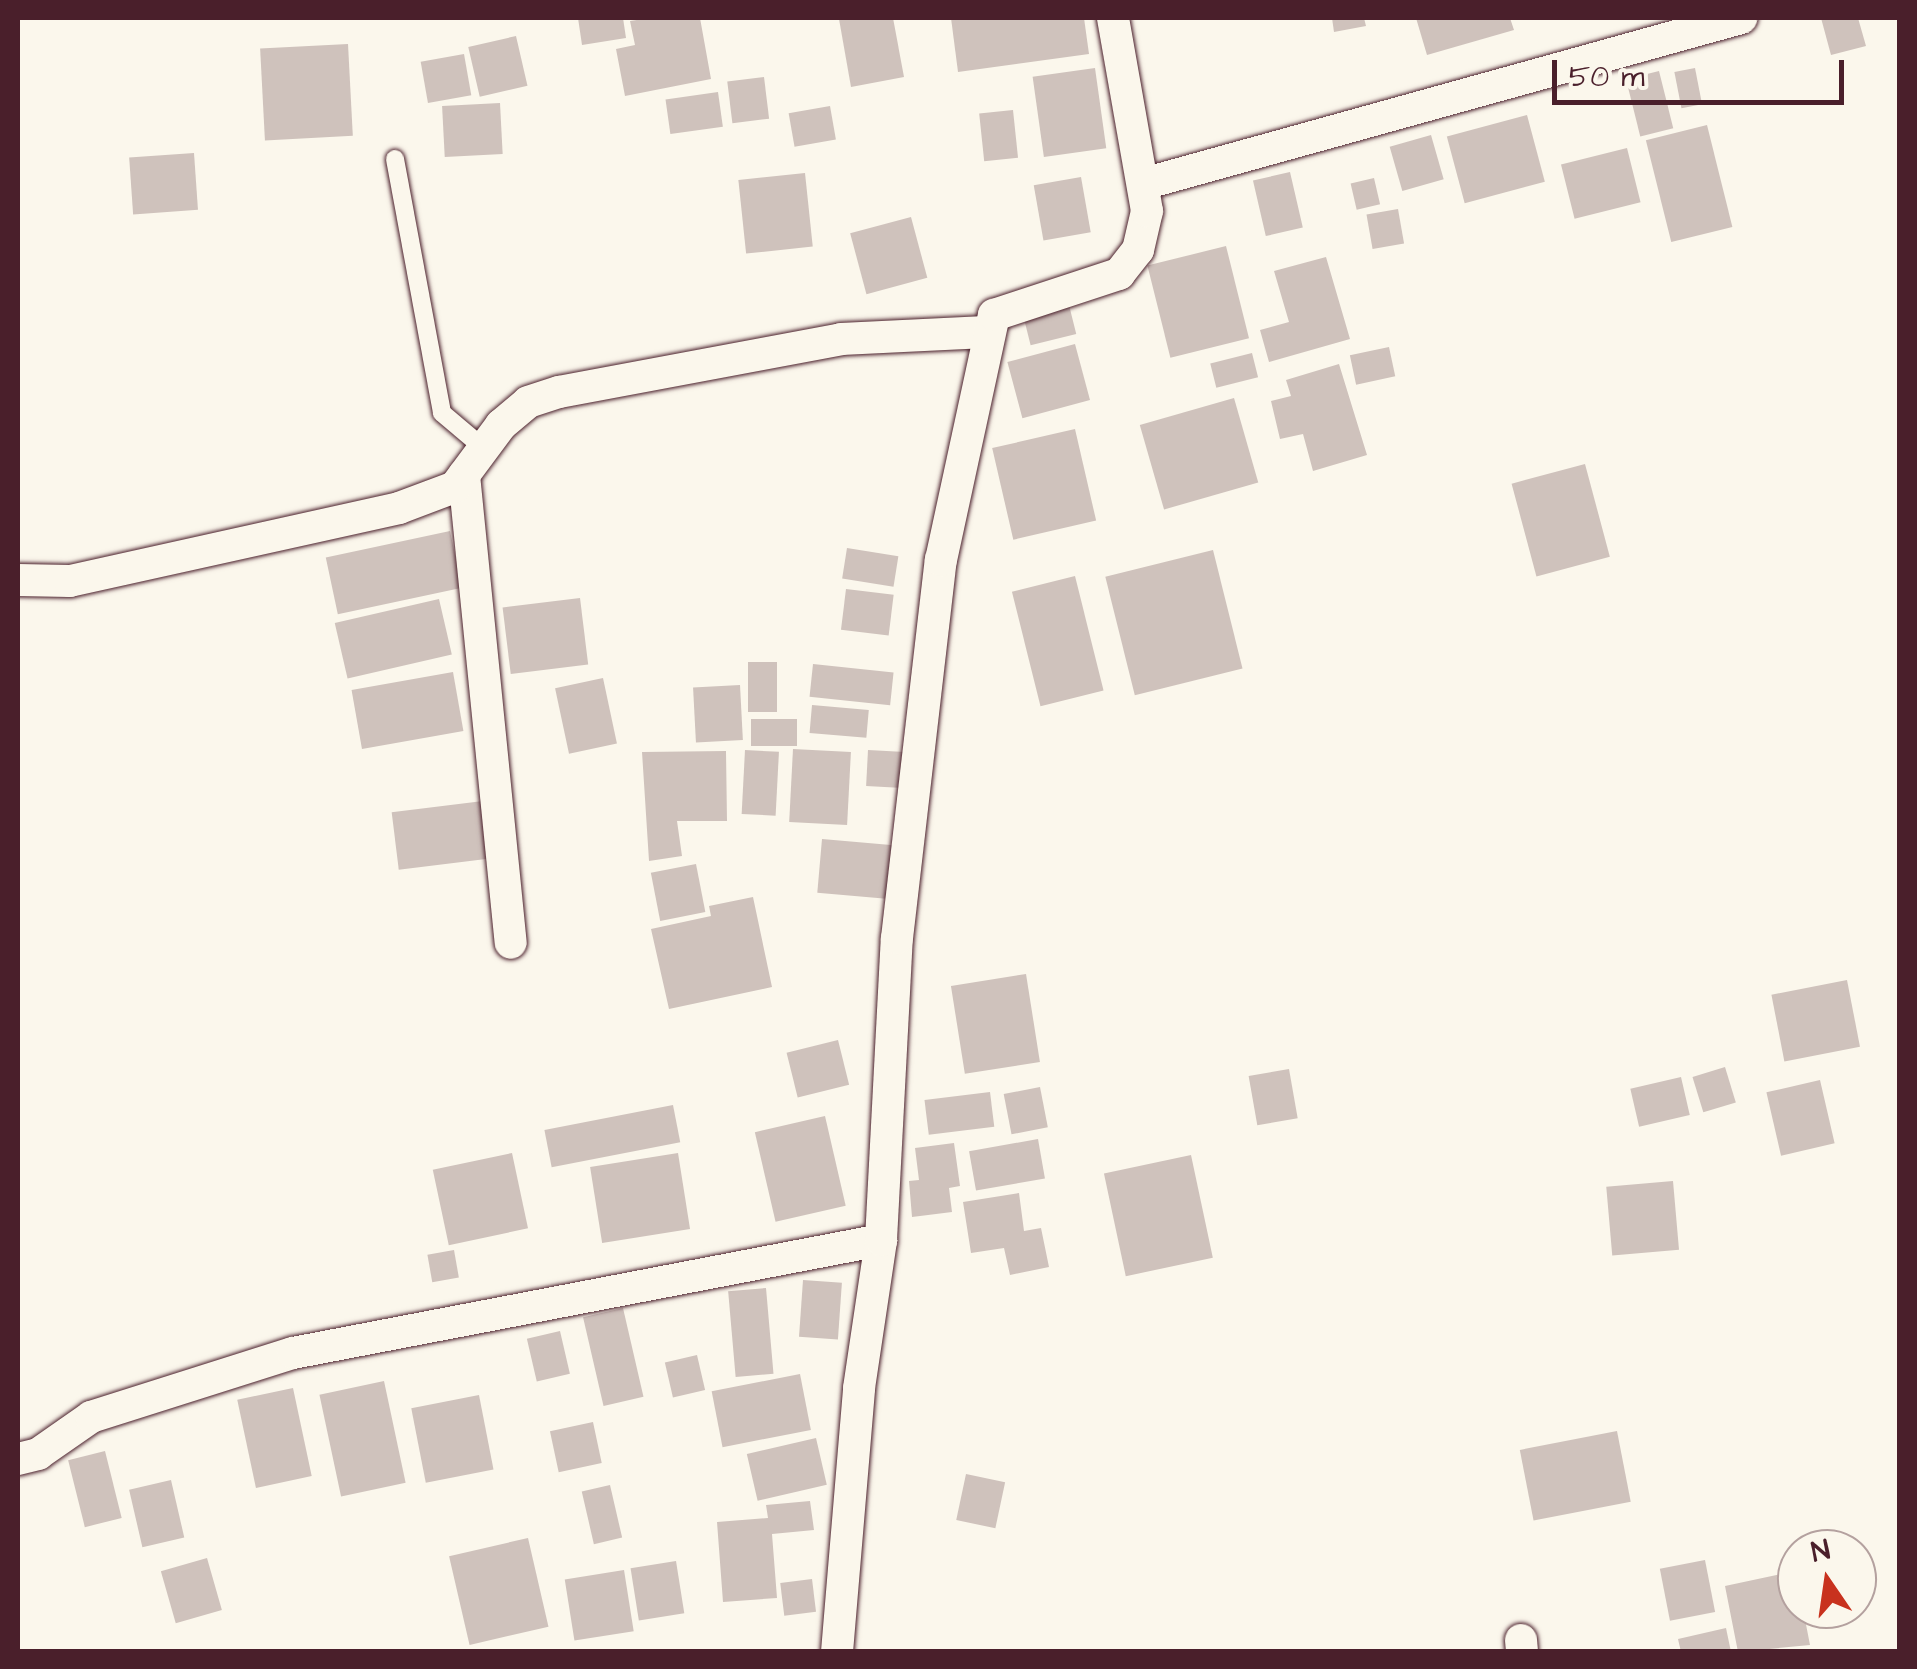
<!DOCTYPE html>
<html>
<head>
<meta charset="utf-8">
<style>
	body { margin:0 }
	#map { position:relative; width:1917px; height:1669px; overflow:hidden; background:#fbf7ec; font-family:"Architects Daughter",sans-serif }
	div>[style] { position:absolute }
	[style*='--x'] { left:calc(var(--x)*1px); top:calc(var(--y)*1px); width:calc(var(--w)*1px); rotate:calc(var(--a)*1deg) }
	.building>* { inset:0; background:#cfc2bc; transform-origin:0 0 }
	.roads { filter:drop-shadow(0 0 2px #4a1f2b) drop-shadow(0 0 2px #4a1f2b) }
	.service>* { height:18px; margin:-9px; padding:0 9px; transform-origin:9px; border-radius:9px; background:#fbf7ec }
	.minor>* { height:32px; margin:-16px; padding:0 16px; transform-origin:16px; border-radius:16px; background:#fbf7ec }
	span { translate:-50% -50%; white-space:nowrap; text-align:center; line-height:1.15; -webkit-text-stroke:8px #fbf7ec; paint-order:stroke }
	.frame { position:absolute; inset:0; border:20px solid #4a1f2b; pointer-events:none }
	.north { position:absolute; left:1777px; top:1529px; width:100px; height:100px; box-sizing:border-box; background:#fbf7ec; border:2px solid #b4a19f; border-radius:50%; rotate:347deg; font-size:28px; font-weight:700; line-height:40px; text-align:center; color:#4a1f2b }
	.north::after { content:''; display:block; margin:auto; width:35px; height:45px; background:#c8321e; clip-path:polygon(50% 0,100% 100%,50% 72%,0 100%) }
	.scale { position:absolute; left:1552px; top:60px; width:292px; height:45px; box-sizing:border-box; border:5px solid #4a1f2b; border-top:0; padding-left:12px; font-size:30px; line-height:35px; white-space:nowrap; color:#4a1f2b; -webkit-text-stroke:8px #fbf7ec; paint-order:stroke }
</style>
</head>
<body>
<div id="map">
	<div class="building">
		<i style="clip-path:polygon(578px 18px,623px 18px,626px 38px,582px 45px)"></i>
		<i style="clip-path:polygon(650px 18px,700px 18px,711px 79px,625px 96px,616px 49px,635px 45px,630px 21px)"></i>
		<i style="clip-path:polygon(893px 18px,904px 77px,851px 87px,839px 19px)"></i>
		<i style="clip-path:polygon(951px 18px,1084px 18px,1089px 54px,958px 72px)"></i>
		<i style="clip-path:polygon(1332px 18px,1364px 18px,1366px 26px,1334px 32px)"></i>
		<i style="clip-path:polygon(1416px 18px,1510px 18px,1514px 30px,1427px 55px)"></i>
		<i style="clip-path:polygon(1821px 18px,1858px 18px,1866px 46px,1831px 55px)"></i>
		<i style="left:516px;top:36px;width:51px;height:49px;rotate:77deg"></i>
		<i style="left:348px;top:44px;width:92px;height:88px;rotate:87deg"></i>
		<i style="left:464px;top:54px;width:42px;height:44px;rotate:80deg"></i>
		<i style="left:1095px;top:68px;width:81px;height:63px;rotate:82deg"></i>
		<i style="left:1695px;top:68px;width:37px;height:21px;rotate:79deg"></i>
		<i style="left:1659px;top:71px;width:59px;height:34px;rotate:76deg"></i>
		<i style="left:764px;top:77px;width:42px;height:37px;rotate:83deg"></i>
		<i style="left:718px;top:92px;width:35px;height:53px;rotate:82deg"></i>
		<i style="left:500px;top:103px;width:51px;height:58px;rotate:87deg"></i>
		<i style="left:830px;top:106px;width:34px;height:42px;rotate:80deg"></i>
		<i style="left:1013px;top:110px;width:48px;height:34px;rotate:84deg"></i>
		<i style="left:1527px;top:115px;width:69px;height:83px;rotate:75deg"></i>
		<i style="left:1707px;top:125px;width:105px;height:63px;rotate:76deg"></i>
		<i style="left:1431px;top:135px;width:46px;height:43px;rotate:74deg"></i>
		<i style="left:1627px;top:148px;width:56px;height:68px;rotate:76deg"></i>
		<i style="left:194px;top:153px;width:57px;height:65px;rotate:86deg"></i>
		<i style="left:1290px;top:172px;width:57px;height:38px;rotate:77deg"></i>
		<i style="left:805px;top:173px;width:74px;height:67px;rotate:84deg"></i>
		<i style="left:1081px;top:177px;width:56px;height:48px;rotate:80deg"></i>
		<i style="left:1374px;top:178px;width:27px;height:24px;rotate:77deg"></i>
		<i style="left:1398px;top:209px;width:35px;height:32px;rotate:80deg"></i>
		<i style="left:911px;top:217px;width:63px;height:63px;rotate:75deg"></i>
		<i style="left:1226px;top:246px;width:95px;height:81px;rotate:76deg"></i>
		<i style="clip-path:polygon(1326px 257px,1350px 339px,1269px 362px,1260px 330px,1289px 322px,1274px 271px)"></i>
		<i style="left:1068px;top:301px;width:34px;height:47px;rotate:76deg"></i>
		<i style="left:1075px;top:344px;width:58px;height:70px;rotate:75deg"></i>
		<i style="left:1389px;top:347px;width:30px;height:40px;rotate:78deg"></i>
		<i style="left:1252px;top:353px;width:25px;height:43px;rotate:76deg"></i>
		<i style="clip-path:polygon(1339px 364px,1367px 455px,1313px 471px,1303px 434px,1280px 439px,1271px 401px,1291px 396px,1286px 380px)"></i>
		<i style="left:1234px;top:398px;width:88px;height:98px;rotate:74deg"></i>
		<i style="left:1075px;top:429px;width:94px;height:85px;rotate:77deg"></i>
		<i style="left:1585px;top:464px;width:96px;height:76px;rotate:75deg"></i>
		<i style="left:450px;top:531px;width:58px;height:127px;rotate:78deg"></i>
		<i style="left:847px;top:548px;width:52px;height:31px;rotate:9deg"></i>
		<i style="left:1213px;top:550px;width:122px;height:111px;rotate:76deg"></i>
		<i style="left:1075px;top:576px;width:118px;height:65px;rotate:76deg"></i>
		<i style="left:846px;top:589px;width:48px;height:41px;rotate:7deg"></i>
		<i style="left:580px;top:598px;width:67px;height:78px;rotate:83deg"></i>
		<i style="left:439px;top:599px;width:57px;height:107px;rotate:77deg"></i>
		<i style="left:748px;top:662px;width:29px;height:50px"></i>
		<i style="left:813px;top:664px;width:81px;height:33px;rotate:6deg"></i>
		<i style="left:453px;top:672px;width:60px;height:103px;rotate:80deg"></i>
		<i style="left:603px;top:678px;width:67px;height:49px;rotate:78deg"></i>
		<i style="left:740px;top:685px;width:55px;height:47px;rotate:87deg"></i>
		<i style="left:812px;top:705px;width:57px;height:28px;rotate:5deg"></i>
		<i style="left:797px;top:719px;width:27px;height:46px;rotate:90deg"></i>
		<i style="left:793px;top:749px;width:58px;height:73px;rotate:3deg"></i>
		<i style="left:745px;top:750px;width:34px;height:64px;rotate:3deg"></i>
		<i style="left:868px;top:750px;width:37px;height:36px;rotate:3deg"></i>
		<i style="clip-path:polygon(726px 751px,727px 821px,677px 821px,682px 856px,649px 861px,642px 752px)"></i>
		<i style="left:483px;top:801px;width:58px;height:92px;rotate:83deg"></i>
		<i style="left:822px;top:839px;width:72px;height:54px;rotate:5deg"></i>
		<i style="left:696px;top:864px;width:49px;height:46px;rotate:79deg"></i>
		<i style="clip-path:polygon(753px 897px,772px 987px,669px 1009px,651px 929px,711px 916px,709px 906px)"></i>
		<i style="left:1026px;top:974px;width:89px;height:76px;rotate:81deg"></i>
		<i style="left:1847px;top:980px;width:68px;height:77px;rotate:79deg"></i>
		<i style="left:838px;top:1040px;width:46px;height:53px;rotate:76deg"></i>
		<i style="left:1725px;top:1067px;width:37px;height:34px;rotate:73deg"></i>
		<i style="left:1289px;top:1069px;width:50px;height:41px;rotate:80deg"></i>
		<i style="left:1681px;top:1077px;width:39px;height:52px;rotate:77deg"></i>
		<i style="left:1820px;top:1080px;width:65px;height:55px;rotate:77deg"></i>
		<i style="left:1040px;top:1087px;width:41px;height:37px;rotate:79deg"></i>
		<i style="left:990px;top:1092px;width:35px;height:66px;rotate:83deg"></i>
		<i style="left:673px;top:1105px;width:38px;height:131px;rotate:79deg"></i>
		<i style="left:825px;top:1116px;width:92px;height:72px;rotate:77deg"></i>
		<i style="left:1038px;top:1139px;width:40px;height:70px;rotate:80deg"></i>
		<i style="clip-path:polygon(954px 1143px,960px 1186px,949px 1188px,952px 1212px,912px 1217px,909px 1181px,919px 1180px,915px 1148px)"></i>
		<i style="left:512px;top:1153px;width:77px;height:81px;rotate:78deg"></i>
		<i style="left:678px;top:1153px;width:77px;height:89px;rotate:81deg"></i>
		<i style="left:1191px;top:1155px;width:105px;height:89px;rotate:78deg"></i>
		<i style="left:1673px;top:1181px;width:69px;height:67px;rotate:85deg"></i>
		<i style="clip-path:polygon(1019px 1193px,1024px 1231px,1041px 1228px,1049px 1267px,1010px 1275px,1004px 1248px,971px 1253px,963px 1202px)"></i>
		<i style="left:454px;top:1250px;width:28px;height:27px;rotate:80deg"></i>
		<i style="left:803px;top:1280px;width:39px;height:57px;rotate:4deg"></i>
		<i style="left:766px;top:1288px;width:86px;height:38px;rotate:85deg"></i>
		<i style="left:623px;top:1308px;width:91px;height:41px;rotate:77deg"></i>
		<i style="left:560px;top:1331px;width:44px;height:34px;rotate:77deg"></i>
		<i style="left:697px;top:1355px;width:36px;height:33px;rotate:77deg"></i>
		<i style="left:800px;top:1374px;width:57px;height:90px;rotate:79deg"></i>
		<i style="left:384px;top:1381px;width:104px;height:66px;rotate:78deg"></i>
		<i style="left:293px;top:1388px;width:90px;height:57px;rotate:78deg"></i>
		<i style="left:479px;top:1395px;width:76px;height:69px;rotate:79deg"></i>
		<i style="left:593px;top:1422px;width:42px;height:44px;rotate:78deg"></i>
		<i style="left:1617px;top:1431px;width:72px;height:99px;rotate:79deg"></i>
		<i style="left:816px;top:1438px;width:48px;height:71px;rotate:77deg"></i>
		<i style="left:105px;top:1451px;width:69px;height:38px;rotate:76deg"></i>
		<i style="left:966px;top:1474px;width:40px;height:47px;rotate:12deg"></i>
		<i style="left:171px;top:1480px;width:59px;height:43px;rotate:77deg"></i>
		<i style="left:610px;top:1485px;width:54px;height:29px;rotate:77deg"></i>
		<i style="clip-path:polygon(810px 1501px,814px 1530px,772px 1534px,777px 1598px,723px 1602px,717px 1522px,768px 1518px,766px 1505px)"></i>
		<i style="left:528px;top:1538px;width:91px;height:81px;rotate:77deg"></i>
		<i style="left:207px;top:1558px;width:54px;height:48px;rotate:74deg"></i>
		<i style="left:1705px;top:1560px;width:53px;height:46px;rotate:79deg"></i>
		<i style="left:676px;top:1561px;width:53px;height:46px;rotate:81deg"></i>
		<i style="left:624px;top:1570px;width:62px;height:60px;rotate:81deg"></i>
		<i style="clip-path:polygon(1795px 1571px,1797px 1609px,1803px 1609px,1810px 1645px,1738px 1652px,1725px 1586px)"></i>
		<i style="left:812px;top:1579px;width:33px;height:32px;rotate:83deg"></i>
		<i style="clip-path:polygon(1726px 1628px,1731px 1652px,1681px 1652px,1678px 1639px)"></i>
	</div>
	<div class="roads">
		<div class="service">
			<i style="--x:395;--y:159;--w:258;--a:79.5"></i>
			<i style="--x:442;--y:413;--w:57;--a:40.1"></i>
		</div>
		<div class="minor">
			<i style="--x:1143;--y:184;--w:621;--a:-15.51"></i>
			<i style="--x:464;--y:475;--w:470;--a:84.3"></i>
			<i style="--x:18;--y:580;--w:52;--a:1.1"></i>
			<i style="--x:70;--y:581;--w:337;--a:-12.5"></i>
			<i style="--x:399;--y:508;--w:60;--a:-20.6"></i>
			<i style="--x:455;--y:487;--w:77;--a:-53.4"></i>
			<i style="--x:501;--y:425;--w:35;--a:-40"></i>
			<i style="--x:528;--y:402;--w:33;--a:-18"></i>
			<i style="--x:559;--y:392;--w:287;--a:-10.6"></i>
			<i style="--x:841;--y:339;--w:145;--a:-2.8"></i>
			<i style="--x:18;--y:1459;--w:21;--a:-14"></i>
			<i style="--x:38;--y:1454;--w:65;--a:-34.9"></i>
			<i style="--x:91;--y:1417;--w:212;--a:-17.6"></i>
			<i style="--x:293;--y:1353;--w:599;--a:-10.88"></i>
			<i style="--x:1521;--y:1640;--w:12;--a:85"></i>
			<i style="--x:837;--y:1652;--w:265;--a:-85.2"></i>
			<i style="--x:859;--y:1388;--w:150;--a:-81.5"></i>
			<i style="--x:881;--y:1240;--w:302;--a:-87"></i>
			<i style="--x:897;--y:938;--w:381;--a:-83.4"></i>
			<i style="--x:941;--y:560;--w:251;--a:-77.8"></i>
			<i style="--x:994;--y:315;--w:132;--a:-18.2"></i>
			<i style="--x:1119;--y:274;--w:31;--a:-52"></i>
			<i style="--x:1138;--y:250;--w:40;--a:-77"></i>
			<i style="--x:1147;--y:211;--w:196;--a:-100"></i>
		</div>
	</div>
	<div class="frame"></div>
	<div class="north">N</div>
	<div class="scale">50 m</div>
</div>
</body>
</html>
